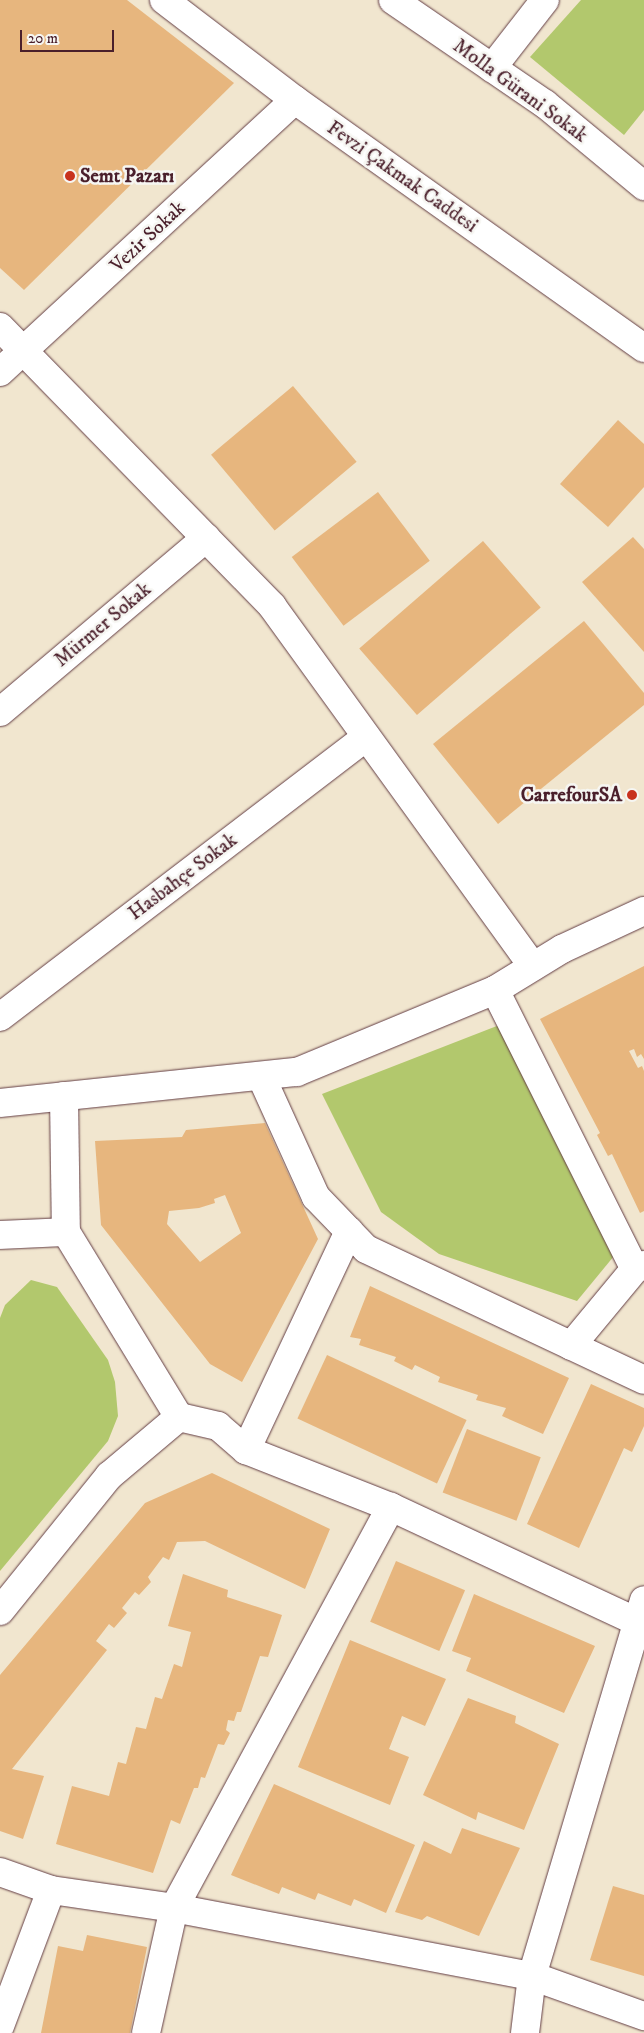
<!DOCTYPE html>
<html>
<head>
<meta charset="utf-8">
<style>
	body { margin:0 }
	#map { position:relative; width:644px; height:2033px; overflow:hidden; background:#f1e6cf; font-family:"IM FELL DW Pica",serif }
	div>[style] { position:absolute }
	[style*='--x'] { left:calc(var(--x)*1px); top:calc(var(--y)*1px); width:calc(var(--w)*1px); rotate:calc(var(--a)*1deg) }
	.green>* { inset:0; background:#b2c86d }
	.building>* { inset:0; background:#e7b67e; transform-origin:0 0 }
	.roads { filter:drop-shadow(0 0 1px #633d44) drop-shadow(0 0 1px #633d44) }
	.street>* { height:28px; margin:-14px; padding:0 14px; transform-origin:14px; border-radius:14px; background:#fff }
	.dots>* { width:14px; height:14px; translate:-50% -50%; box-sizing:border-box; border:2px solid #f6f6f2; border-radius:50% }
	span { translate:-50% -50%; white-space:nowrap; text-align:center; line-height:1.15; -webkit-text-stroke:5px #f6f6f2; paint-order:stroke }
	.street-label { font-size:20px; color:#4a1f2b }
	.poi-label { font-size:20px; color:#4a1f2b; font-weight:700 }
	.left { translate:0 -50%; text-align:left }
	.right { translate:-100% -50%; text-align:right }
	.scale { position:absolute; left:20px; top:30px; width:94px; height:22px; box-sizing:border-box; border:2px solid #4a1f2b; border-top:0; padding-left:6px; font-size:15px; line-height:18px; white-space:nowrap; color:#4a1f2b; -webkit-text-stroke:4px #f6f6f2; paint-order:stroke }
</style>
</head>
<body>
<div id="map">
	<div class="green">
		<i style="clip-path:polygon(581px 0,644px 0,644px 110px,624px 135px,530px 57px)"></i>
		<i style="clip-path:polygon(502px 1024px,614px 1256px,577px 1301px,439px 1254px,381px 1212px,322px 1094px)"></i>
		<i style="clip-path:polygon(31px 1280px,57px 1287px,108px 1360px,115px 1382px,118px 1416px,108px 1441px,0 1571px,0 1318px,5px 1305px)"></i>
	</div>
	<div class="building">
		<i style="clip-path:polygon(0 0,127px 0,234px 83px,24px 290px,0 268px)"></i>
		<i style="left:293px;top:386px;width:99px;height:107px;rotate:50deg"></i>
		<i style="clip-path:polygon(618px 420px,644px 444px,644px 487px,608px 527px,560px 484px)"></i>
		<i style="left:378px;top:492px;width:86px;height:108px;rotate:53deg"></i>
		<i style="clip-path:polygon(633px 537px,644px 549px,644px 652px,582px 582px)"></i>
		<i style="left:483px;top:541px;width:88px;height:164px;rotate:49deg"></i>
		<i style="clip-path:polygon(584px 621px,644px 693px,644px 705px,498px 824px,433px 744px)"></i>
		<i style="clip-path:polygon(644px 966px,644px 1059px,641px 1054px,637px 1057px,634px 1049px,629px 1051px,638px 1068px,642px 1066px,644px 1071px,644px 1211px,640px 1213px,612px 1154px,608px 1156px,597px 1135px,600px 1133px,540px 1019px)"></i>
		<i style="clip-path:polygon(evenodd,265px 1123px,318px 1239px,242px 1382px,210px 1364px,101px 1225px,95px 1141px,182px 1137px,186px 1130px,265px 1123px,225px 1195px,241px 1233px,200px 1262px,167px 1224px,169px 1211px,199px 1208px,215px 1203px,214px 1199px,225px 1195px)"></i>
		<i style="clip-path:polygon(370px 1286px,569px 1378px,543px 1434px,502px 1416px,506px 1408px,476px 1400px,478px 1395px,438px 1382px,440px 1377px,415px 1365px,412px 1370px,394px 1361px,396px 1357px,359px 1345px,361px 1339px,350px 1337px)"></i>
		<i style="left:327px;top:1355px;width:154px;height:70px;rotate:25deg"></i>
		<i style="clip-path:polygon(591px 1384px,644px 1408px,644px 1426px,632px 1452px,624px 1448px,579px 1548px,527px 1524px)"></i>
		<i style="left:467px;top:1429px;width:79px;height:68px;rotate:21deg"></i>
		<i style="clip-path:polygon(212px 1473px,330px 1529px,305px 1589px,205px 1541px,177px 1542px,169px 1560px,163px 1557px,148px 1577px,151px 1582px,139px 1595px,135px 1592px,122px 1608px,127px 1613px,114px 1628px,109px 1624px,96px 1641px,107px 1650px,12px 1769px,44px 1776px,23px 1839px,0 1831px,0 1675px,145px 1503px)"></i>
		<i style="left:396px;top:1561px;width:75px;height:66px;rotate:23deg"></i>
		<i style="clip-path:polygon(183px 1574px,228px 1590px,227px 1597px,282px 1615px,268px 1657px,260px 1656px,241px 1712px,237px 1712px,234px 1721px,228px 1720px,226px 1730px,230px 1733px,224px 1745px,218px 1744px,205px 1778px,201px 1777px,198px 1788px,194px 1788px,180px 1824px,171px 1820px,153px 1873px,56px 1844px,72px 1786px,109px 1796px,118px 1762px,126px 1764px,136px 1727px,146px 1729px,155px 1697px,162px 1699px,174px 1664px,182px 1667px,191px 1632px,168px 1626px)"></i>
		<i style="clip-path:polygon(474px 1594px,595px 1646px,564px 1713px,466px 1671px,471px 1658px,452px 1651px)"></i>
		<i style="clip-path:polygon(350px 1640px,446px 1679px,425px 1726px,402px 1716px,389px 1749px,409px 1757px,390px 1805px,298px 1767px)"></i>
		<i style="clip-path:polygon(468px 1698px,516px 1716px,515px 1723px,559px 1744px,524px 1830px,478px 1812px,476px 1820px,423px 1795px)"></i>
		<i style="clip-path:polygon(274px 1784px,415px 1845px,386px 1913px,354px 1899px,351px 1906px,318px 1893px,315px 1900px,282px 1887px,279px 1894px,231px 1875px)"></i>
		<i style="clip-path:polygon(462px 1828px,520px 1848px,479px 1936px,427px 1916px,422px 1920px,395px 1912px,424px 1841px,451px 1854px)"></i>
		<i style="clip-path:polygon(613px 1886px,644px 1895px,644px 1976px,590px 1960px)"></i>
		<i style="clip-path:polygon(87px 1935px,147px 1947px,130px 2033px,41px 2033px,58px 1946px,83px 1951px)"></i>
	</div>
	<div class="roads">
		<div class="street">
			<i style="--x:164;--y:0;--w:165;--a:37.4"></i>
			<i style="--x:295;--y:100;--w:428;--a:35.4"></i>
			<i style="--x:393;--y:0;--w:184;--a:34.4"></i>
			<i style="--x:545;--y:104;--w:129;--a:39.6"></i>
			<i style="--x:492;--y:68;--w:86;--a:-52.1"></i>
			<i style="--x:0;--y:327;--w:390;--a:45.7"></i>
			<i style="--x:272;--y:606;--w:445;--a:54.1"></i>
			<i style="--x:0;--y:372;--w:401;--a:-42.7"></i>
			<i style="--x:0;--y:712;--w:270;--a:-40.2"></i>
			<i style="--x:495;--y:990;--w:312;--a:63.4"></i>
			<i style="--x:635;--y:1269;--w:10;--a:-24"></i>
			<i style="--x:0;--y:1017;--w:461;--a:-37.4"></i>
			<i style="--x:261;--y:1076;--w:133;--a:65.6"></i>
			<i style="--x:316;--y:1197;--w:72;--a:46.1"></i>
			<i style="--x:366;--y:1249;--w:307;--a:25.2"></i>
			<i style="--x:64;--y:1096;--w:136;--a:89.2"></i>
			<i style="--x:66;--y:1232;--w:217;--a:58.6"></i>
			<i style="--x:0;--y:1103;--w:299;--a:-6"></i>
			<i style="--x:297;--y:1072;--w:214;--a:-22.5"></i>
			<i style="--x:495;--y:990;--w:79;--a:-31.5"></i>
			<i style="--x:562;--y:949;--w:90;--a:-24.9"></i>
			<i style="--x:0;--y:1235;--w:66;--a:-2.6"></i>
			<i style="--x:571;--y:1346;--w:100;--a:-50.3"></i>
			<i style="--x:246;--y:1450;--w:242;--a:-64.8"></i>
			<i style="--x:0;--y:1611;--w:174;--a:-51.1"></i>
			<i style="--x:109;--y:1476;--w:92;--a:-40.1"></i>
			<i style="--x:179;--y:1417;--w:40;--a:13"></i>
			<i style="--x:218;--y:1426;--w:37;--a:41"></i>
			<i style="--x:246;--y:1450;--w:156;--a:21.5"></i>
			<i style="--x:391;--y:1507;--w:279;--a:25"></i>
			<i style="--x:0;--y:1872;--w:54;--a:19.4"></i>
			<i style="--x:51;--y:1890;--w:124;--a:8.3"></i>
			<i style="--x:174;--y:1908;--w:364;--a:10.8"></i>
			<i style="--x:532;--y:1976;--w:119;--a:19.7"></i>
			<i style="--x:0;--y:2026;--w:145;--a:-69.4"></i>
			<i style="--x:146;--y:2033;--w:128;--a:-77.4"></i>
			<i style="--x:174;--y:1908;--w:456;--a:-61.6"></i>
			<i style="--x:525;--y:2033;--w:57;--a:-83"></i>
			<i style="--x:532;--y:1976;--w:392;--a:-73.4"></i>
		</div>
	</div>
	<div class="dots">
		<i style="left:70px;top:176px;background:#c8321e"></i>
		<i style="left:632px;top:795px;background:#c8321e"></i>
	</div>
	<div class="street-label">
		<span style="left:520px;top:91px;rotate:36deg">Molla Gürani Sokak</span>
		<span style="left:402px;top:177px;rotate:35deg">Fevzi Çakmak Caddesi</span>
		<span style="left:148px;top:237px;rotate:-43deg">Vezir Sokak</span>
		<span style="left:103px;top:625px;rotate:-40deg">Mürmer Sokak</span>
		<span style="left:183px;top:877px;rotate:-37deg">Hasbahçe Sokak</span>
	</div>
	<div class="poi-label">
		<span class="left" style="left:80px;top:176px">Semt Pazarı</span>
		<span class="right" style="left:622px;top:795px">CarrefourSA</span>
	</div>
	<div class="scale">20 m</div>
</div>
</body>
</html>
